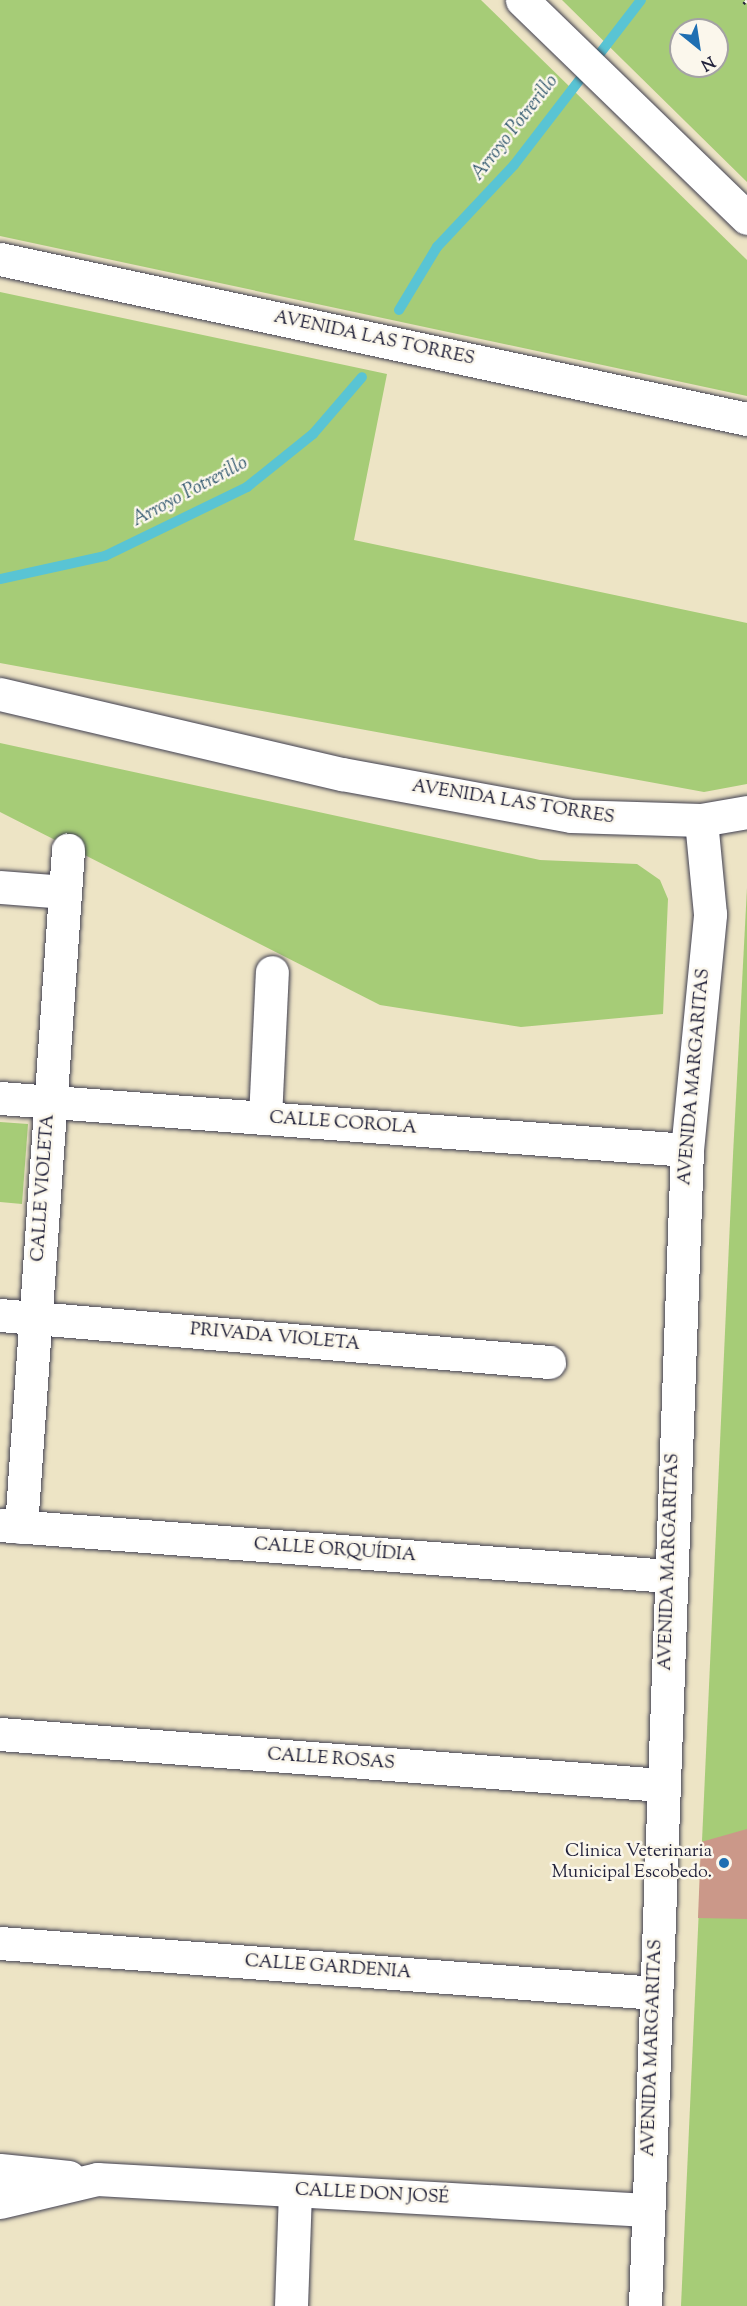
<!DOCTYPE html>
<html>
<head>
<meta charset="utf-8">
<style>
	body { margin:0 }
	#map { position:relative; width:747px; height:2306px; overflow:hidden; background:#ede4c5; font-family:"Sorts Mill Goudy",serif }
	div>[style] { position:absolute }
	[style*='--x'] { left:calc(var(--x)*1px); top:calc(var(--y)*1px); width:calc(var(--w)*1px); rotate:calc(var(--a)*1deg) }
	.green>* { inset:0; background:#a6cc77 }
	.stream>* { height:10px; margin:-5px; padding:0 5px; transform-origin:5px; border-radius:5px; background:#59c4d4 }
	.building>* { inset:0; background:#cb9889 }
	.roads { filter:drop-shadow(0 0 2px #403f50) drop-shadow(0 0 2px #403f50) }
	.minor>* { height:33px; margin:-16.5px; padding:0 16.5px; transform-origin:16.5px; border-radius:16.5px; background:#fff }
	.tertiary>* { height:33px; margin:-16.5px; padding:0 16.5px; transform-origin:16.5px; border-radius:16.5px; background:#fff }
	.rail>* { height:7px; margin-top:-3.5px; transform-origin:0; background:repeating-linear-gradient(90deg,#fbf7ec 0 14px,#22223b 0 28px); box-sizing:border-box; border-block:2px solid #22223b }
	.dots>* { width:16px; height:16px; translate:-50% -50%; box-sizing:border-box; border:3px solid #fbf7ec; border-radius:50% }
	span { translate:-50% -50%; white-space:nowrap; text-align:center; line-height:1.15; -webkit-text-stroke:5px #fbf7ec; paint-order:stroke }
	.street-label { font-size:18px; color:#22223b }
	.poi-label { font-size:18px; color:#22223b }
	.right { translate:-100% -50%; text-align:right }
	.water-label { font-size:20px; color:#355b71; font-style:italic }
	.north { position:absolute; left:669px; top:18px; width:60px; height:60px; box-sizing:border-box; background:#fbf7ec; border:2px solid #a4a2a5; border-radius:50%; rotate:150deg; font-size:16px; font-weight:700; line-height:24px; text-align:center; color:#22223b }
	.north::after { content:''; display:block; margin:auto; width:21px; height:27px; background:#1f6fb2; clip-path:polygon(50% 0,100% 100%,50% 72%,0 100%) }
</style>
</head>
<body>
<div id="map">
	<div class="green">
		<i style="clip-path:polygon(0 0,481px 0,747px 260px,747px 396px,0 236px)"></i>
		<i style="clip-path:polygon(evenodd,562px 0,747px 0,747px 182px,625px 62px,562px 0,681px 30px,717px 30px,717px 66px,681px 66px,681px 30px)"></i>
		<i style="clip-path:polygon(0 292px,387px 374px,354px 540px,747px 623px,747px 784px,704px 792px,0 663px)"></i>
		<i style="clip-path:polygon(0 743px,540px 860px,637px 864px,660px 880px,668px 899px,663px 1014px,521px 1027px,380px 1005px,0 812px)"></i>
		<i style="clip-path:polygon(747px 888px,747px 2306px,681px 2306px,733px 1155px)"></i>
		<i style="clip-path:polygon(0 1122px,28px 1124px,22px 1204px,0 1202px)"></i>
	</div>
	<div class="stream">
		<i style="--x:399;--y:310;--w:74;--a:-58.9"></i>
		<i style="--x:437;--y:247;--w:112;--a:-46.8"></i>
		<i style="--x:514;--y:165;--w:208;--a:-52.4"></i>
		<i style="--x:0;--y:579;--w:107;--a:-12.4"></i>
		<i style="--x:105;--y:556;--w:158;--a:-25.9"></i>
		<i style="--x:247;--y:487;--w:85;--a:-38.8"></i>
		<i style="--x:313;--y:434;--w:75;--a:-49.3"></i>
	</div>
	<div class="building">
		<i style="clip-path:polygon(747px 1829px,747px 1919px,698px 1918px,701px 1842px)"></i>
	</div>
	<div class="roads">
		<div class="minor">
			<i style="--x:522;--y:0;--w:313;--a:44.1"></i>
			<i style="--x:0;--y:887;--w:65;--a:4.4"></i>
			<i style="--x:0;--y:1098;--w:689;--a:4.33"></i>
			<i style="--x:265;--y:1118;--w:146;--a:-87.3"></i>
			<i style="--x:0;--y:1315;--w:551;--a:4.89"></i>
			<i style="--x:0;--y:1525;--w:671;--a:4.36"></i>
			<i style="--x:21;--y:1527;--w:679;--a:-86.03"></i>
			<i style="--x:0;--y:1734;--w:664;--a:4.41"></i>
			<i style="--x:0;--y:1943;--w:658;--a:4.36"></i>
			<i style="--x:0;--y:2170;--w:69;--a:5.8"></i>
			<i style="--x:0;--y:2202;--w:100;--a:-13.3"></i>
			<i style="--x:97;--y:2179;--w:551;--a:3.23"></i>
			<i style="--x:291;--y:2306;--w:115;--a:-88"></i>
			<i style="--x:645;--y:2306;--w:1157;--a:-87.92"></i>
			<i style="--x:687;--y:1150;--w:237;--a:-84.4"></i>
			<i style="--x:710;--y:914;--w:94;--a:-95.5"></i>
		</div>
		<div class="tertiary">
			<i style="--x:0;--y:259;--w:764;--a:12.09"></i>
			<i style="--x:0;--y:694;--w:351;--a:13.2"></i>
			<i style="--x:342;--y:774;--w:233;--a:10.4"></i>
			<i style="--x:571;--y:816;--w:130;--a:1.8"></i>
			<i style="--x:701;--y:820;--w:47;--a:-9.9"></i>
		</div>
	</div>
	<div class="rail">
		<i style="--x:745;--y:0;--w:3;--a:45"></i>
	</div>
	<div class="dots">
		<i style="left:724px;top:1863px;background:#1f6fb2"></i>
	</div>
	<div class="street-label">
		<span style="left:374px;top:339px;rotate:12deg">AVENIDA LAS TORRES</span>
		<span style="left:513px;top:803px;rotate:9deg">AVENIDA LAS TORRES</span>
		<span style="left:695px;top:1077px;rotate:-85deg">AVENIDA MARGARITAS</span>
		<span style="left:343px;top:1124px;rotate:4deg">CALLE COROLA</span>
		<span style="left:44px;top:1188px;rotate:-86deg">CALLE VIOLETA</span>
		<span style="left:275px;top:1338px;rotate:5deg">PRIVADA VIOLETA</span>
		<span style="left:335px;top:1551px;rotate:4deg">CALLE ORQUÍDIA</span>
		<span style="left:670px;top:1562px;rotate:-88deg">AVENIDA MARGARITAS</span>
		<span style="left:331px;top:1760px;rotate:4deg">CALLE ROSAS</span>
		<span style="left:328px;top:1968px;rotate:4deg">CALLE GARDENIA</span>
		<span style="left:653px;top:2048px;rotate:-88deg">AVENIDA MARGARITAS</span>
		<span style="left:372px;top:2195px;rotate:3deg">CALLE DON JOSÉ</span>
	</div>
	<div class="poi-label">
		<span class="right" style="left:712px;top:1863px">Clinica Veterinaria<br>Municipal Escobedo.</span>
	</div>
	<div class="water-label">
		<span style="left:515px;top:128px;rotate:-52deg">Arroyo Potrerillo</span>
		<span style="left:190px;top:492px;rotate:-28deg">Arroyo Potrerillo</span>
	</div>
	<div class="north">N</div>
</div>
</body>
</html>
